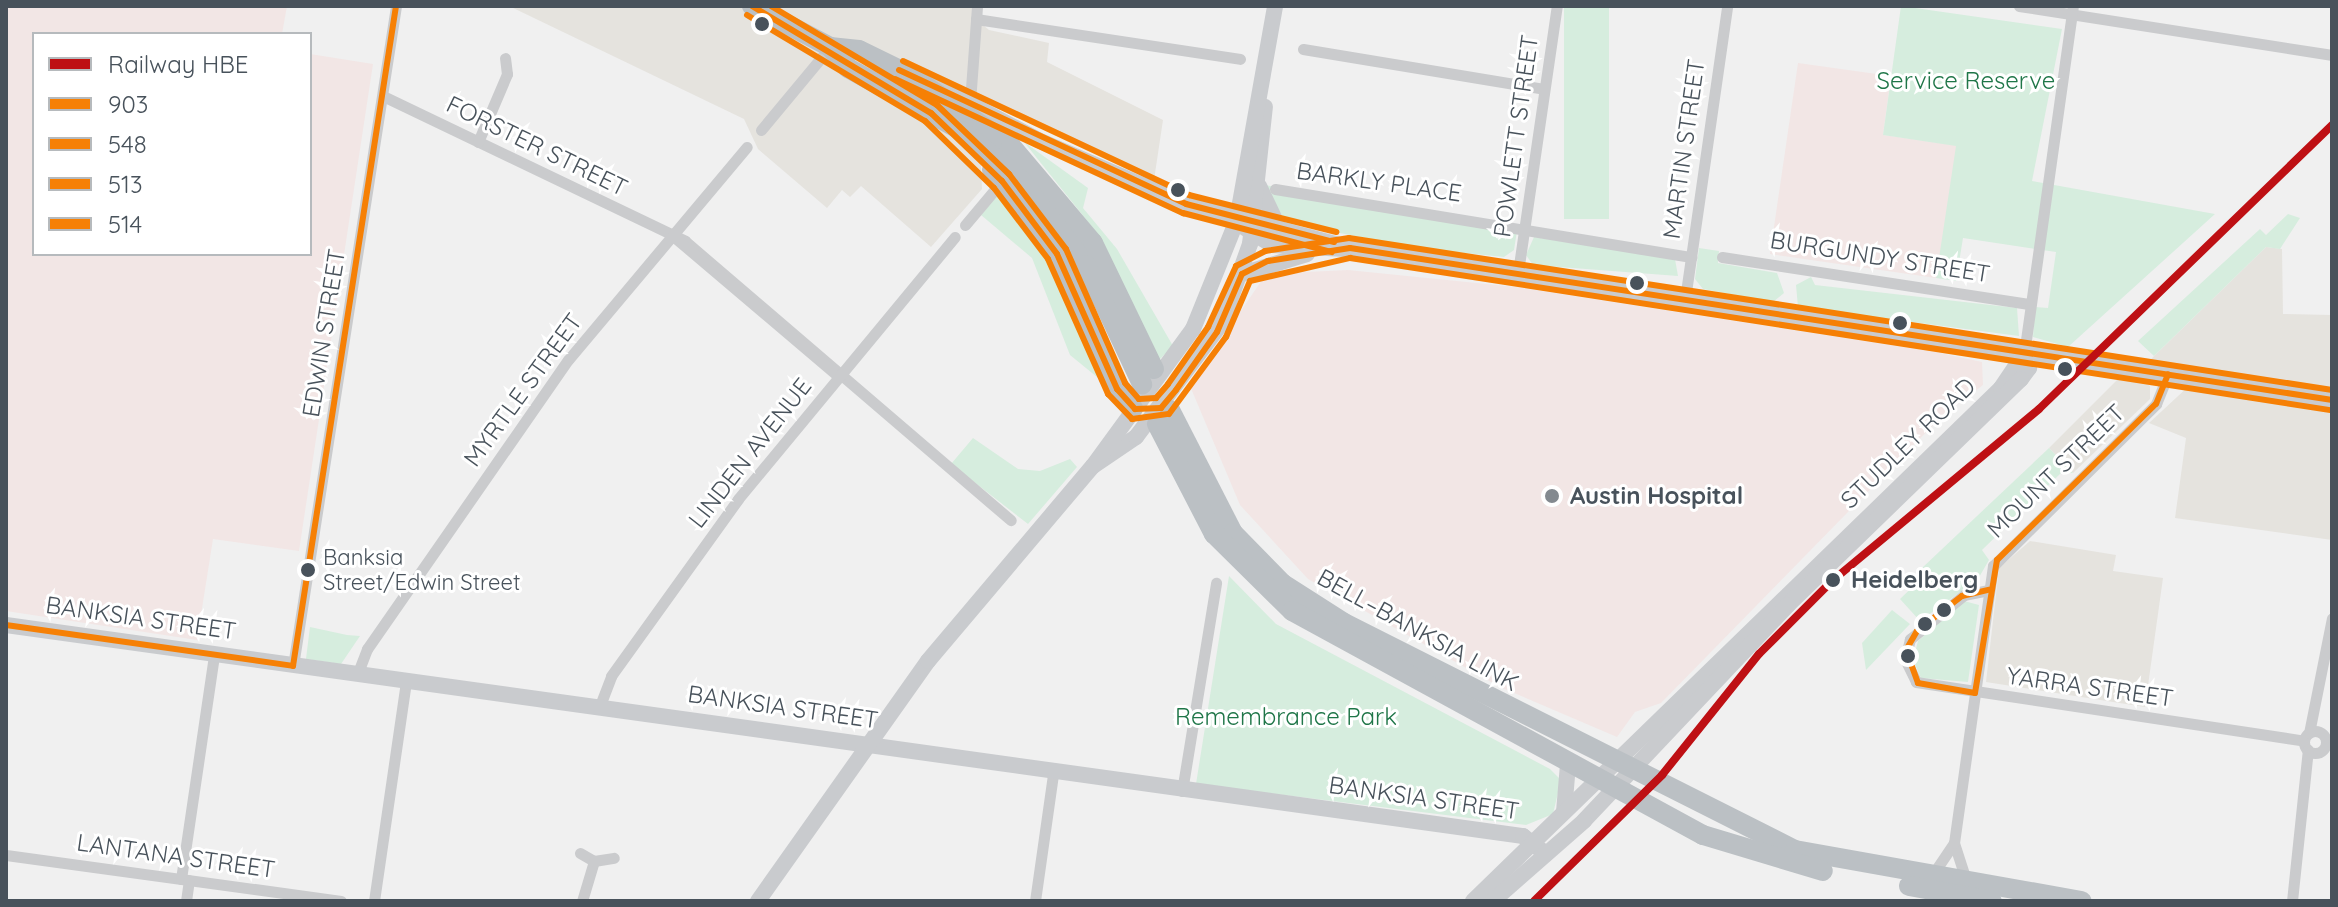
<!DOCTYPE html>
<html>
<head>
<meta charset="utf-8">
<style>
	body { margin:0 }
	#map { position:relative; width:2338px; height:907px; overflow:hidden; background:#f0f0f0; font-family:Quicksand,sans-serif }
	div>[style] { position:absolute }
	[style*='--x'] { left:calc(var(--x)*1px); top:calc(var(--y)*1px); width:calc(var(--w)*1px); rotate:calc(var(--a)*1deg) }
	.commercial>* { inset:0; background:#e5e3de }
	.medical>* { inset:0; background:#f2e6e5 }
	.green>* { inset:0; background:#d6edde; transform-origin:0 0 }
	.street>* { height:11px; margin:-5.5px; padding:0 5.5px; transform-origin:5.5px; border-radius:5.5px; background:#cacbcd }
	.street>.ring { margin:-5.5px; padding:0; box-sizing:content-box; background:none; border:11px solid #cacbcd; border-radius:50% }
	.secondary>* { height:16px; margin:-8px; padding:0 8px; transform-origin:8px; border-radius:8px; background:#c9cbce }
	.highway>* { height:20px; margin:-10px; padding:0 10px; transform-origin:10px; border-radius:10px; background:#bbc0c4 }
	.bus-1>* { height:6px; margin:-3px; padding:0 3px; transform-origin:3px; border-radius:3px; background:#f68005 }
	.bus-2>* { height:6px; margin:-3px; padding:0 3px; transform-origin:3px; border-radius:3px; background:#f68005 }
	.bus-3>* { height:6px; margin:-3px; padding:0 3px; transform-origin:3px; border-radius:3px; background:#f68005 }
	.bus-4>* { height:6px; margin:-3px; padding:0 3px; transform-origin:3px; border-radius:3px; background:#f68005 }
	.rail-1>* { height:8px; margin:-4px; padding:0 4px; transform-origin:4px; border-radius:4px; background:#be1014 }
	.dots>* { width:22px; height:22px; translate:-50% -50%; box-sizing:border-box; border:4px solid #fff; border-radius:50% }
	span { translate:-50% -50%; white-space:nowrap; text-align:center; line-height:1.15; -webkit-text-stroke:6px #fff; paint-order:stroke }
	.bus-label { font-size:22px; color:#48525b }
	.left { translate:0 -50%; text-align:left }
	.park-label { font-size:24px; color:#1f7648 }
	.street-label { font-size:24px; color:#48525b }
	.poi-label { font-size:24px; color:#48525b; font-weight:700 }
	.stop-label { font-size:24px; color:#48525b; font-weight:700 }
	.frame { position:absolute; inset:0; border:8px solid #48525b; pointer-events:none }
	.legend { position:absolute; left:32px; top:32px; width:280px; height:224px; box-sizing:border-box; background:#fff; border:2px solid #b6babd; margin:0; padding:10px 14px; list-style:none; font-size:24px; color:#48525b }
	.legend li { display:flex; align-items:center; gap:16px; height:40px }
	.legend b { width:40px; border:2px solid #b6babd }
</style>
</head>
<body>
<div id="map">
	<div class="commercial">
		<i style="clip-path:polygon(509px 6px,977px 6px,976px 19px,989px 30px,1049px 43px,1047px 62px,1163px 120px,1154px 180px,978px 99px,982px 189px,931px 247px,861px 186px,850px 197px,842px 190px,827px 208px,758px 149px,744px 119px)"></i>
		<i style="clip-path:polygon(2266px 247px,2282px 249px,2283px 314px,2332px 315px,2332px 390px,2148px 362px)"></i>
		<i style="clip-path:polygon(2138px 377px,2150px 386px,2150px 399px,2073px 473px,2049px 448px,2119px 378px)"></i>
		<i style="clip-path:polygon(2191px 384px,2332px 409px,2332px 540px,2175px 518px,2186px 438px,2149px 423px)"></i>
		<i style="clip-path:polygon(2030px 541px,2116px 555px,2113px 571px,2163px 578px,2145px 707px,1986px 682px,1999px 568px)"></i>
	</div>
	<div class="medical">
		<i style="clip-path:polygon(6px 6px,287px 6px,282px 34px,34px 34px,34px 254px,310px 254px,310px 54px,373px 64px,299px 551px,213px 539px,197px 640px,6px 611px)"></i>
		<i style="clip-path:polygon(1798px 63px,1891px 76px,1883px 135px,1960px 146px,1936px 278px,1770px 254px)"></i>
		<i style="clip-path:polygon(1348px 270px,1516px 287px,1935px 352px,1982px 362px,1983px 385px,1940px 418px,1661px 703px,1635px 712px,1617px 737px,1500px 687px,1308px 579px,1240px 505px,1190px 386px,1266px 274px)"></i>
	</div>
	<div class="green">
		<i style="left:1564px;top:6px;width:45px;height:213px"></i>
		<i style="clip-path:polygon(1901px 6px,2062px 29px,2032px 181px,2215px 214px,2068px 347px,2033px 337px,2035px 307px,2048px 308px,2056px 252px,1963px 238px,1956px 281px,1936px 278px,1956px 146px,1883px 135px)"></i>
		<i style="clip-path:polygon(1024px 142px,1088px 188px,1083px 208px,1117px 249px,1173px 346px,1159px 360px,1097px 233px)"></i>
		<i style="clip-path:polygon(1265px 185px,1517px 231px,1514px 250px,1504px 257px,1425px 249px,1286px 223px)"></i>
		<i style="clip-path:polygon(999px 194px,1028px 215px,1108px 386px,1070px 355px,1032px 258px,981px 215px)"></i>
		<i style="clip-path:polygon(2288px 214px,2300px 218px,2280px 249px,2266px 247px,2154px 356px,2138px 341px,2260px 229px,2266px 235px)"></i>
		<i style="clip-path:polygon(1534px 237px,1675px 259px,1678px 276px,1533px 265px,1526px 255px)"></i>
		<i style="clip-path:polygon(1699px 248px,1719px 251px,1718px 263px,1777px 273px,1784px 293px,1773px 302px,1703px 289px,1695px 279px)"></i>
		<i style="clip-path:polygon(1811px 277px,1815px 285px,2017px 308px,2019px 336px,1798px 307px,1796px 285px)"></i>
		<i style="clip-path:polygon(973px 438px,1018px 469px,1040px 471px,1070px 459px,1077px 467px,1028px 524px,951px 464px)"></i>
		<i style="clip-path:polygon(2049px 448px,2073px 473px,2061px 473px,1982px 550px,1989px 560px,1978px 579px,1920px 621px,1900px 599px,1927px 573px,1922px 568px)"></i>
		<i style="clip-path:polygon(1229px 576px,1276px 624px,1550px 769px,1561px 780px,1553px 814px,1526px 825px,1196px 784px)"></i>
		<i style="clip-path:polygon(1964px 601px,1979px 605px,1968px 682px,1921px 678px,1913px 660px,1918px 641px)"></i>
		<i style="clip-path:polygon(1892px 610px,1910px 624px,1866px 670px,1862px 643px)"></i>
		<i style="clip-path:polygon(310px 627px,347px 635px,360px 636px,341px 664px,306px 659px)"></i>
	</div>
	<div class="street">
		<i style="--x:2019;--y:6;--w:317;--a:8.9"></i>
		<i style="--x:976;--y:19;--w:267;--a:8.6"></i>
		<i style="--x:1303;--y:49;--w:244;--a:9.4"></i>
		<i style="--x:383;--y:96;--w:335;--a:25.6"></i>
		<i style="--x:685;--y:241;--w:429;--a:40.6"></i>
		<i style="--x:970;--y:102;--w:96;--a:-85.8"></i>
		<i style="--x:761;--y:130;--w:108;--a:-50.3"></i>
		<i style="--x:478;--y:142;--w:74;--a:-66.9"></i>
		<i style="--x:507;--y:74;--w:16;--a:-97"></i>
		<i style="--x:1275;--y:189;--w:422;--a:9.3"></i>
		<i style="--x:965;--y:225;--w:57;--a:-49.9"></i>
		<i style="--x:673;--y:236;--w:216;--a:40.3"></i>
		<i style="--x:1722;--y:257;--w:312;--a:8.7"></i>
		<i style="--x:1518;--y:272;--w:269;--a:-81.7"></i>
		<i style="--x:1685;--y:299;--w:296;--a:-81.8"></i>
		<i style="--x:2024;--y:354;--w:351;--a:-82"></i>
		<i style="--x:1989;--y:590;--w:25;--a:169"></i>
		<i style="--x:1964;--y:595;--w:70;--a:140.8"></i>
		<i style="--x:1910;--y:639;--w:21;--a:104"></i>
		<i style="--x:1905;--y:659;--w:25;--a:64"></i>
		<i style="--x:1916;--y:682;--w:392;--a:8.6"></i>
		<i style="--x:293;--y:666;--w:668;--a:-81.13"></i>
		<i style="--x:357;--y:675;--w:28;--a:-69"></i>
		<i style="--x:367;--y:649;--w:352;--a:-55.2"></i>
		<i style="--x:568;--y:360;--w:278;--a:-50"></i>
		<i style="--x:599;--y:708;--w:34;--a:-69"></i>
		<i style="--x:611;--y:676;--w:218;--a:-54.3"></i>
		<i style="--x:738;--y:499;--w:340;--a:-50.4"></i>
		<i class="ring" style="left:2304px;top:731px;width:11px;height:11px"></i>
		<i style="--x:2309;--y:733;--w:117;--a:-78.7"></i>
		<i style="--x:1182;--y:791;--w:211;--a:-80.7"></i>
		<i style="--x:1954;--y:843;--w:39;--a:72"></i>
		<i style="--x:580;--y:853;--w:16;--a:30"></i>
		<i style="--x:6;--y:855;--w:338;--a:7.8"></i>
		<i style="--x:1933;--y:874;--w:37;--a:-56"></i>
		<i style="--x:1954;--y:843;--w:280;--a:-82"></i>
		<i style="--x:1993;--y:566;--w:230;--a:-44.8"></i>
		<i style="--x:2156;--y:404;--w:32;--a:-68"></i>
		<i style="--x:181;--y:879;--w:226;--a:-81.6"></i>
		<i style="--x:186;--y:901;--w:21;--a:-82"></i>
		<i style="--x:374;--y:901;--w:221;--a:-81.7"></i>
		<i style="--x:582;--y:901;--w:42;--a:-73.3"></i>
		<i style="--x:594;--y:861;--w:20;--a:-9"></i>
		<i style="--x:1035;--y:901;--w:128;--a:-81.9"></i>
		<i style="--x:2292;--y:901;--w:152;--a:-84"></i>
	</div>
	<div class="secondary">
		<i style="--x:928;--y:81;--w:125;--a:28.2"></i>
		<i style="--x:1038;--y:140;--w:161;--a:23.4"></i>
		<i style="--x:1186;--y:204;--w:170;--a:15"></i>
		<i style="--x:1350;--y:248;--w:994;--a:8.8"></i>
		<i style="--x:1259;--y:186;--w:47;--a:64.5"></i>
		<i style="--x:1245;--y:228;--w:32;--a:32"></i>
		<i style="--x:1272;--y:245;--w:73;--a:3.1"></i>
		<i style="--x:1242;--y:274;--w:68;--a:-17.1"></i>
		<i style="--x:1093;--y:466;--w:52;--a:-34"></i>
		<i style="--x:1136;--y:437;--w:143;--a:-53"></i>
		<i style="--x:1222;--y:323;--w:84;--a:-70.5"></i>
		<i style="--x:1250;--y:244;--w:138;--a:-83.8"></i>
		<i style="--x:6;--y:625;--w:1532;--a:7.92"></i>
		<i style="--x:1523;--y:836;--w:29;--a:38"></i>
		<i style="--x:1564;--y:812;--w:48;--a:-85.2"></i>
		<i style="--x:758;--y:901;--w:294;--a:-54.7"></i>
		<i style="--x:928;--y:661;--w:255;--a:-49.8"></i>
		<i style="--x:1093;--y:466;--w:170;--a:-53.9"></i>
		<i style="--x:1193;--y:329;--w:118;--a:-68"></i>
		<i style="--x:1237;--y:220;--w:217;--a:-79.9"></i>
		<i style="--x:1473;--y:901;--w:736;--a:-44.17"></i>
		<i style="--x:2001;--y:388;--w:41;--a:-55.9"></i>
		<i style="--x:2024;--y:354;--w:15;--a:70"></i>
		<i style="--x:2029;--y:368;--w:14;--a:126"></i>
		<i style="--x:2021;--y:379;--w:325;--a:135.9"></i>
		<i style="--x:1788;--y:605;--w:297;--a:133.4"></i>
		<i style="--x:1584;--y:821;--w:121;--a:138.7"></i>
	</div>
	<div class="highway">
		<i style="--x:752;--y:6;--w:88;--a:27.7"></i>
		<i style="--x:830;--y:47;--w:29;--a:6"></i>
		<i style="--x:859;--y:50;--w:57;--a:26.1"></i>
		<i style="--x:910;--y:75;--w:123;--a:35.1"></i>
		<i style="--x:1011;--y:146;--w:127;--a:49.8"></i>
		<i style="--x:1093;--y:243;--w:140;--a:64.2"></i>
		<i style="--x:830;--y:47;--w:28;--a:49"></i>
		<i style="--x:848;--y:68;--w:130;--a:28.9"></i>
		<i style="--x:962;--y:131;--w:75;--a:39.6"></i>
		<i style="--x:1020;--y:179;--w:108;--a:52.5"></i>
		<i style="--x:1086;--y:265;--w:132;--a:64.8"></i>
		<i style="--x:992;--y:170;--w:106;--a:52.3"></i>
		<i style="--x:1057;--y:254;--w:148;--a:66"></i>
		<i style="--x:1117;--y:389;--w:25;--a:50"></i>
		<i style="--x:1170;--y:410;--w:138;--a:62.9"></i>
		<i style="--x:1233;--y:533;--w:71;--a:45.6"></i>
		<i style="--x:1283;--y:584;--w:72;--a:32.6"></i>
		<i style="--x:1344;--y:623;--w:505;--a:26.72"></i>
		<i style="--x:1795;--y:850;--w:291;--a:10.1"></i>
		<i style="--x:1157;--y:424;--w:124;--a:62.6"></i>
		<i style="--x:1214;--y:534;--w:110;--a:44.6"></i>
		<i style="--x:1292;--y:611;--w:468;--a:28.6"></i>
		<i style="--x:1703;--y:835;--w:125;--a:16.7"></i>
		<i style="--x:1909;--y:886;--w:84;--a:10.2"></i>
	</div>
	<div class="bus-1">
		<i style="--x:752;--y:6;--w:209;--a:30.9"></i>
		<i style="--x:931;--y:113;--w:98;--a:43.8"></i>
		<i style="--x:1002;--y:181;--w:91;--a:53"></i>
		<i style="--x:1057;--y:254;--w:148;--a:66"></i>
		<i style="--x:1117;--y:389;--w:27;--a:48"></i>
		<i style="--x:1135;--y:409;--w:26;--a:-2"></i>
		<i style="--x:1161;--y:408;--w:23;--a:-50"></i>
		<i style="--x:1176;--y:390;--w:71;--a:-54.7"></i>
		<i style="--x:1217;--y:332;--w:63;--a:-66.7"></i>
		<i style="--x:1242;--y:274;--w:29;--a:-27"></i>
		<i style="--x:1268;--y:261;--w:83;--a:-9"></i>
		<i style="--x:1350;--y:248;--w:994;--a:8.8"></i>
		<i style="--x:899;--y:70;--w:317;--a:25"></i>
		<i style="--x:1186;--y:204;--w:153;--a:14.4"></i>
		<i style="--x:1975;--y:693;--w:135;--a:-80.6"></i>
		<i style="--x:1997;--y:560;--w:223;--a:-44.5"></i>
		<i style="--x:2156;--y:404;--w:32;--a:-68"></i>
		<i style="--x:1975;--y:693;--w:58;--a:-170"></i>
		<i style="--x:1918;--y:683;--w:35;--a:-110"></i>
		<i style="--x:1906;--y:650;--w:22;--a:-60"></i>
		<i style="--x:1917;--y:631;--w:57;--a:-37.9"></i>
		<i style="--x:1962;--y:596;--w:28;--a:-13"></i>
	</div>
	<div class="bus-2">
		<i style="--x:6;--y:625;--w:290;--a:8.1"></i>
		<i style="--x:293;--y:666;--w:668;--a:-81.13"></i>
	</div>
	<div class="bus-3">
		<i style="--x:747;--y:15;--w:207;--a:30.8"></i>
		<i style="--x:925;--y:121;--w:96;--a:44.2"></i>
		<i style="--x:994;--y:188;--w:89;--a:52.7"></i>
		<i style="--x:1048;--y:259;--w:148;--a:66"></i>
		<i style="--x:1108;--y:394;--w:35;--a:46"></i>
		<i style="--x:1132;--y:419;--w:37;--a:-8"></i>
		<i style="--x:1169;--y:414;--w:96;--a:-53.5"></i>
		<i style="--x:1226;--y:337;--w:61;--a:-66.8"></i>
		<i style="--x:1250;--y:281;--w:103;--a:-13"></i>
		<i style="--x:1350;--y:258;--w:992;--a:8.82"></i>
		<i style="--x:895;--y:79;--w:318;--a:25"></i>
		<i style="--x:1183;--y:213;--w:154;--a:14.7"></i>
	</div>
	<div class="bus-4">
		<i style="--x:771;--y:6;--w:193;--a:30.8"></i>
		<i style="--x:937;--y:105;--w:100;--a:43.8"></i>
		<i style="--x:1009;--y:174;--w:94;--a:52.8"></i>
		<i style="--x:1066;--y:249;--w:146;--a:66.2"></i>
		<i style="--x:1125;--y:383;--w:21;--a:49"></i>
		<i style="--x:1139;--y:399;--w:17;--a:-3"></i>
		<i style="--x:1156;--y:398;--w:18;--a:-49"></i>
		<i style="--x:1168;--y:384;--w:70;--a:-54.9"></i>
		<i style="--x:1208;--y:327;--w:67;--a:-65.3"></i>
		<i style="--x:1236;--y:266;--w:33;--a:-27"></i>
		<i style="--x:1265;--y:251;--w:85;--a:-8.8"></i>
		<i style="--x:1349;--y:238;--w:995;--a:8.79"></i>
		<i style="--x:903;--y:61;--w:316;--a:25.1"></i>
		<i style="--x:1189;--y:195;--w:152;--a:14.1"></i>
	</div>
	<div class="rail-1">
		<i style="--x:1534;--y:901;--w:180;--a:-44.5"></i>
		<i style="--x:1662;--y:775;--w:155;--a:-51.3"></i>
		<i style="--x:1759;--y:654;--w:103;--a:-45"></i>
		<i style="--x:1832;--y:581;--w:269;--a:-39.7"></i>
		<i style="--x:2039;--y:409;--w:408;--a:-44.1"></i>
	</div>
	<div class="dots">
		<i style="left:762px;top:24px;background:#48525b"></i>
		<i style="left:1178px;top:190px;background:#48525b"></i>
		<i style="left:1637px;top:283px;background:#48525b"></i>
		<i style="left:1900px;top:323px;background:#48525b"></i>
		<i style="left:2065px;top:369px;background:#48525b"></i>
		<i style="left:1552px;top:496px;background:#83898f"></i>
		<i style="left:308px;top:570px;background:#48525b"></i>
		<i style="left:1833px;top:580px;background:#48525b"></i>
		<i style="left:1944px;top:610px;background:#48525b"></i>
		<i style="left:1925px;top:624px;background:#48525b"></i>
		<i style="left:1908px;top:656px;background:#48525b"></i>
	</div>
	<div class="bus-label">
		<span class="left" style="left:323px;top:570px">Banksia<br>Street/Edwin Street</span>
	</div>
	<div class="park-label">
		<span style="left:1966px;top:81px">Service Reserve</span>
		<span style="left:1286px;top:717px">Remembrance Park</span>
	</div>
	<div class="street-label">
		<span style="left:1516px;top:136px;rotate:-82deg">POWLETT STREET</span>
		<span style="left:537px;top:146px;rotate:26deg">FORSTER STREET</span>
		<span style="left:1684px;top:149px;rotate:-82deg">MARTIN STREET</span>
		<span style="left:1379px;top:182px;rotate:8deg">BARKLY PLACE</span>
		<span style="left:1880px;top:257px;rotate:9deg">BURGUNDY STREET</span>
		<span style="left:324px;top:333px;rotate:-81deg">EDWIN STREET</span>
		<span style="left:523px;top:390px;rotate:-54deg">MYRTLE STREET</span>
		<span style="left:1908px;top:443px;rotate:-44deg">STUDLEY ROAD</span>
		<span style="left:750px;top:453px;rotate:-52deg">LINDEN AVENUE</span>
		<span style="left:2056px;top:471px;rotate:-44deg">MOUNT STREET</span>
		<span style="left:141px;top:618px;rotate:8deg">BANKSIA STREET</span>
		<span style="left:1418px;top:630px;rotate:29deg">BELL–BANKSIA LINK</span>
		<span style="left:2090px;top:687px;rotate:8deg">YARRA STREET</span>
		<span style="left:783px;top:707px;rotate:8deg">BANKSIA STREET</span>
		<span style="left:1424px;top:798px;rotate:8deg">BANKSIA STREET</span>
		<span style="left:176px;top:856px;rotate:8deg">LANTANA STREET</span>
	</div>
	<div class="poi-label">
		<span class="left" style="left:1570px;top:496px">Austin Hospital</span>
	</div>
	<div class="stop-label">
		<span class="left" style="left:1851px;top:580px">Heidelberg</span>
	</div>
	<div class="frame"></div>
	<ul class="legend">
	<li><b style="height:10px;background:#be1014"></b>Railway HBE</li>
	<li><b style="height:10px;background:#f68005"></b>903</li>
	<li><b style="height:10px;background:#f68005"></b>548</li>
	<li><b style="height:10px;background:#f68005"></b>513</li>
	<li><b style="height:10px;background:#f68005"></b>514</li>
	</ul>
</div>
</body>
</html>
